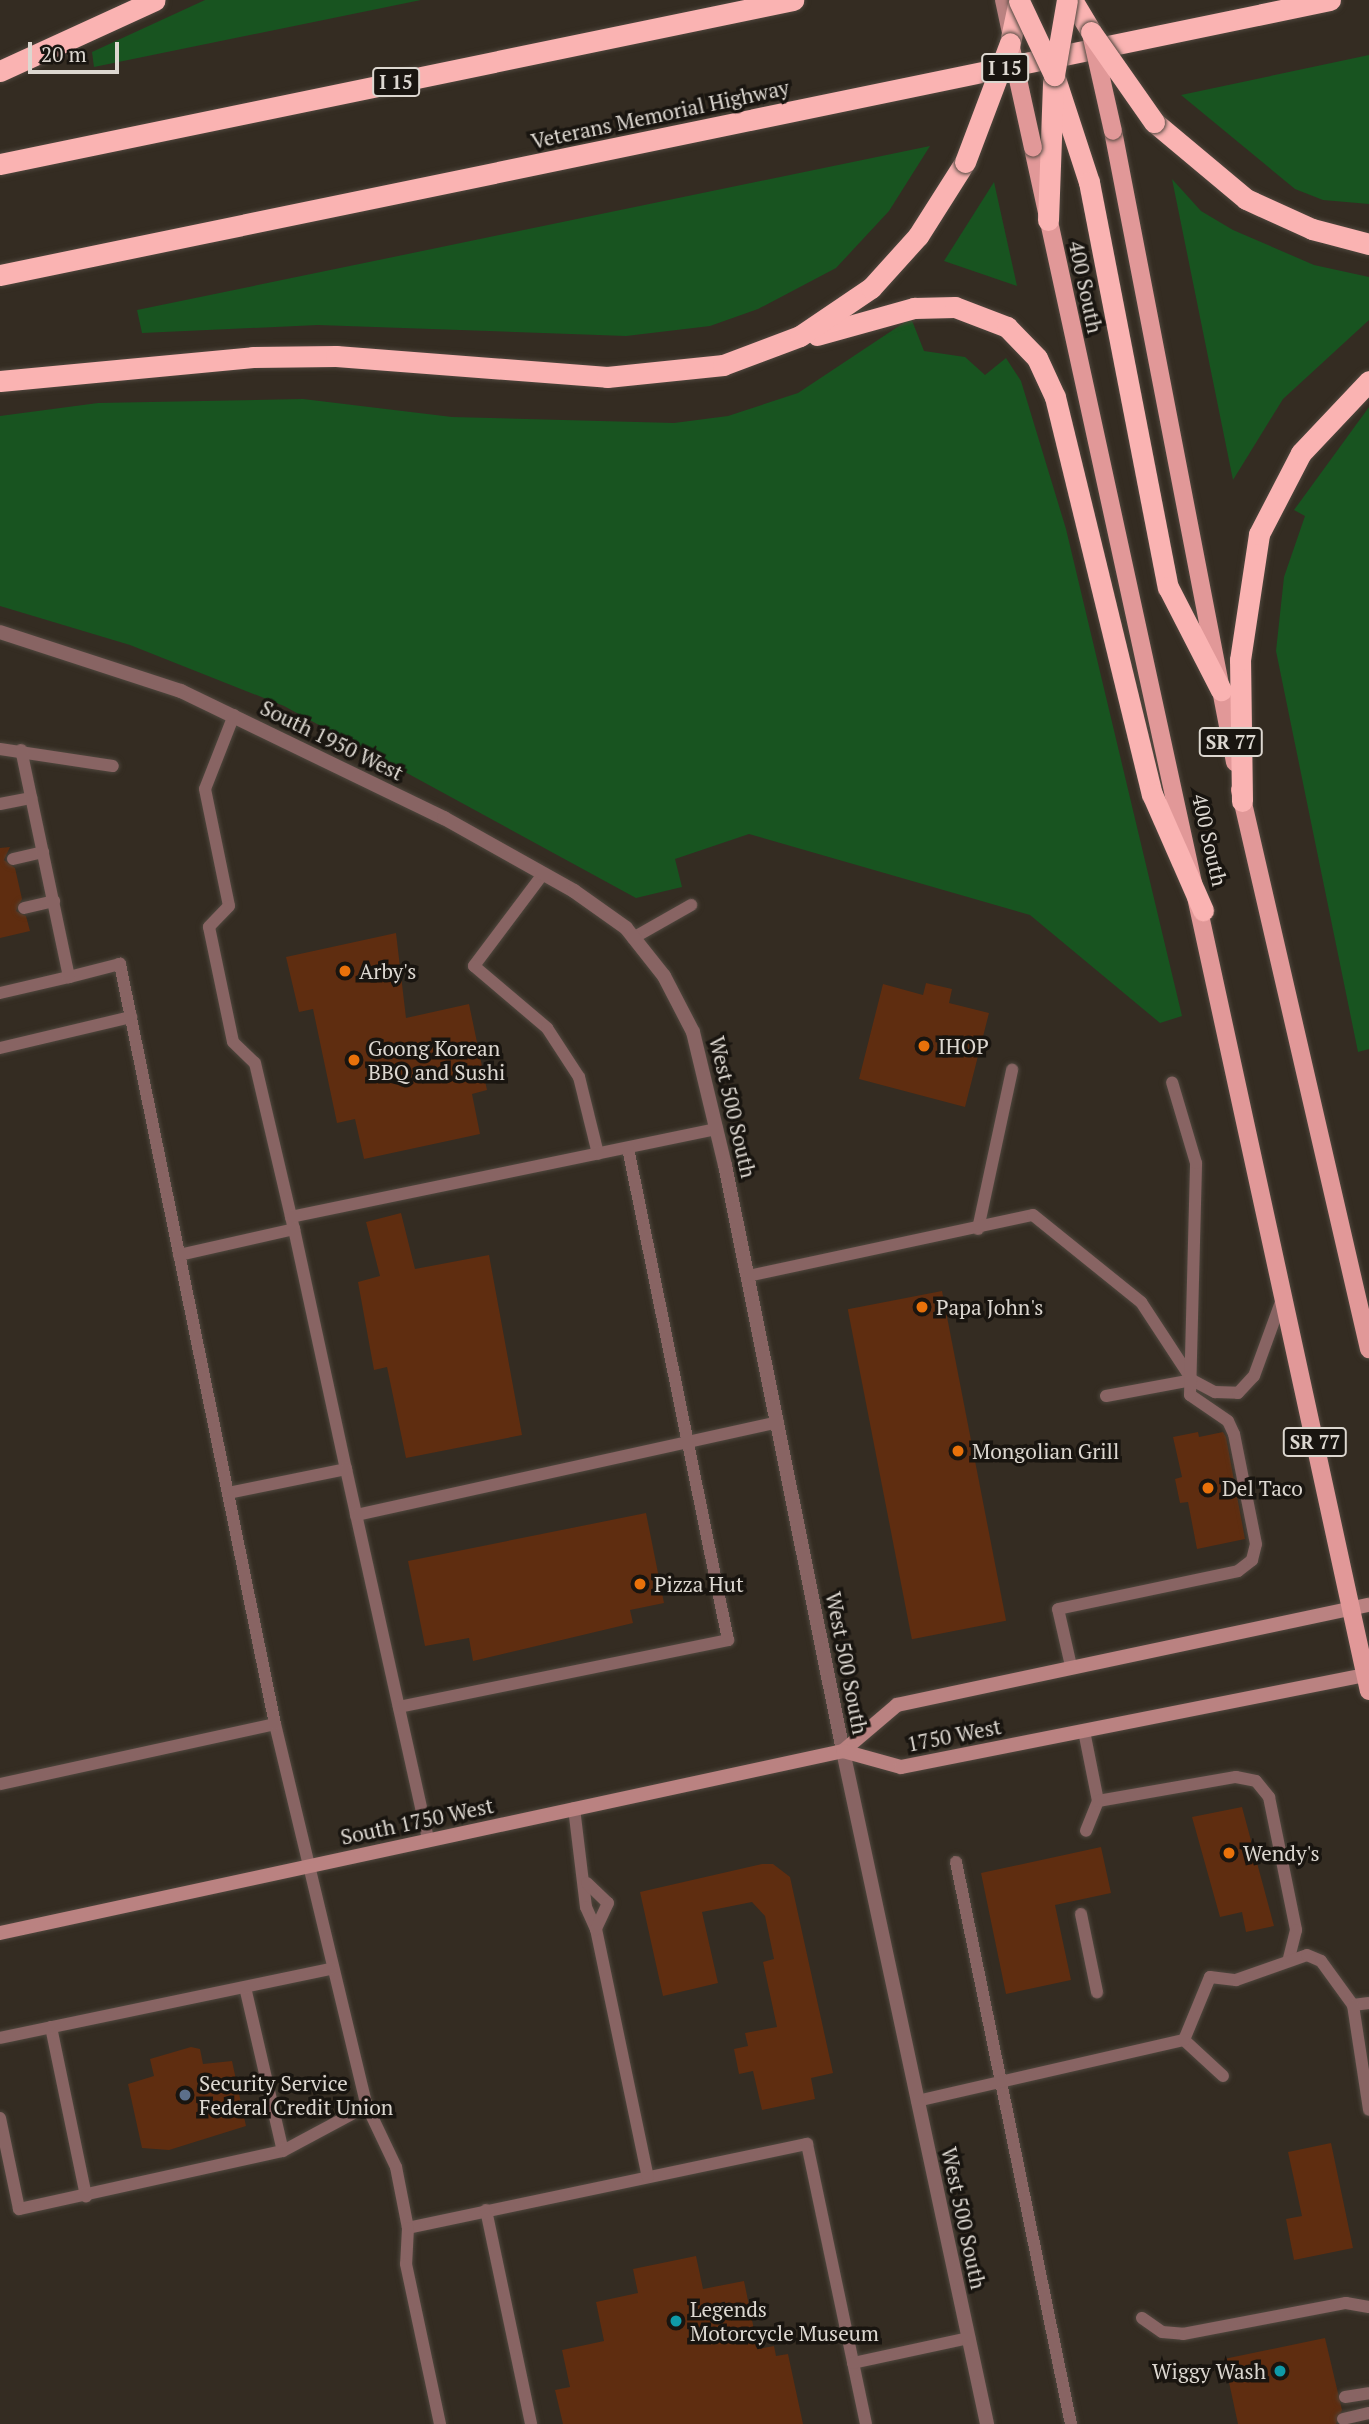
<!DOCTYPE html>
<html>
<head>
<meta charset="utf-8">
<style>
	body { margin:0 }
	#map { position:relative; width:1369px; height:2424px; overflow:hidden; background:#342c22; font-family:"PT Serif",serif }
	div>[style] { position:absolute }
	[style*='--x'] { left:calc(var(--x)*1px); top:calc(var(--y)*1px); width:calc(var(--w)*1px); rotate:calc(var(--a)*1deg) }
	.green>* { inset:0; background:#185420 }
	.building>* { inset:0; background:#5f2d10; transform-origin:0 0 }
	.roads { filter:drop-shadow(0 0 2px #4f473e) drop-shadow(0 0 2px #4f473e) }
	.service>* { height:12px; margin:-6px; padding:0 6px; transform-origin:6px; border-radius:6px; background:#886463 }
	.minor>* { height:14px; margin:-7px; padding:0 7px; transform-origin:7px; border-radius:7px; background:#886463 }
	.tertiary>* { height:14px; margin:-7px; padding:0 7px; transform-origin:7px; border-radius:7px; background:#886463 }
	.secondary>* { height:14px; margin:-7px; padding:0 7px; transform-origin:7px; border-radius:7px; background:#ba8281 }
	.primary>* { height:18px; margin:-9px; padding:0 9px; transform-origin:9px; border-radius:9px; background:#e19898 }
	.motorway>* { height:21px; margin:-10.5px; padding:0 10.5px; transform-origin:10.5px; border-radius:10.5px; background:#fab3b2 }
	.bridges { filter:drop-shadow(0 0 2px #4f473e) drop-shadow(0 0 2px #4f473e) }
	.primary-bridge>* { height:18px; margin:-9px; padding:0 9px; transform-origin:9px; border-radius:9px; background:#e19898 }
	.motorway-bridge>* { height:21px; margin:-10.5px; padding:0 10.5px; transform-origin:10.5px; border-radius:10.5px; background:#fab3b2 }
	.dots>* { width:19px; height:19px; translate:-50% -50%; box-sizing:border-box; border:4px solid #191510; border-radius:50% }
	span { translate:-50% -50%; white-space:nowrap; text-align:center; line-height:1.15; -webkit-text-stroke:7px #191510; paint-order:stroke }
	.shield-label span { padding:2px 5px; background:#191510; border:2px solid; border-radius:5px; -webkit-text-stroke-width:0 }
	.shield-label { font-size:19px; color:#dcd7d0; font-weight:700 }
	.street-label { font-size:21px; color:#dcd7d0 }
	.poi-label { font-size:21px; color:#dcd7d0 }
	.left { translate:0 -50%; text-align:left }
	.right { translate:-100% -50%; text-align:right }
	.scale { position:absolute; left:28px; top:42px; width:91px; height:32px; box-sizing:border-box; border:4px solid #dcd7d0; border-top:0; padding-left:9px; font-size:21px; line-height:24px; white-space:nowrap; color:#dcd7d0; -webkit-text-stroke:5px #191510; paint-order:stroke }
</style>
</head>
<body>
<div id="map">
	<div class="green">
		<i style="clip-path:polygon(205px 0,421px 0,94px 67px,92px 52px)"></i>
		<i style="clip-path:polygon(1369px 55px,1369px 204px,1323px 200px,1295px 189px,1181px 95px)"></i>
		<i style="clip-path:polygon(930px 146px,889px 211px,836px 268px,758px 309px,710px 326px,626px 336px,318px 325px,142px 333px,137px 310px)"></i>
		<i style="clip-path:polygon(1172px 179px,1201px 211px,1233px 230px,1314px 265px,1369px 277px,1369px 320px,1283px 399px,1233px 480px)"></i>
		<i style="clip-path:polygon(994px 182px,1017px 286px,944px 261px)"></i>
		<i style="clip-path:polygon(911px 318px,924px 351px,965px 357px,985px 375px,1006px 358px,1021px 381px,1066px 529px,1182px 1016px,1160px 1023px,1030px 915px,749px 834px,675px 859px,682px 887px,636px 898px,284px 706px,130px 645px,0 606px,0 416px,98px 403px,303px 399px,452px 417px,674px 423px,728px 416px,798px 393px)"></i>
		<i style="clip-path:polygon(1369px 407px,1369px 1049px,1358px 1052px,1276px 651px,1284px 577px,1305px 516px,1294px 510px)"></i>
	</div>
	<div class="building">
		<i style="clip-path:polygon(10px 847px,4px 860px,15px 868px,22px 899px,16px 911px,26px 916px,30px 931px,0 938px,0 848px)"></i>
		<i style="clip-path:polygon(396px 933px,406px 1018px,469px 1004px,487px 1090px,472px 1094px,480px 1134px,364px 1159px,355px 1119px,337px 1123px,313px 1009px,299px 1012px,286px 957px)"></i>
		<i style="clip-path:polygon(926px 983px,952px 989px,949px 1003px,989px 1013px,965px 1107px,859px 1079px,883px 984px,923px 995px)"></i>
		<i style="clip-path:polygon(401px 1213px,415px 1269px,489px 1255px,522px 1435px,406px 1458px,387px 1367px,374px 1370px,358px 1282px,380px 1276px,366px 1222px)"></i>
		<i style="left:942px;top:1291px;width:336px;height:96px;rotate:79deg"></i>
		<i style="clip-path:polygon(1198px 1432px,1199px 1437px,1223px 1432px,1226px 1437px,1245px 1539px,1197px 1549px,1188px 1502px,1180px 1503px,1175px 1479px,1182px 1477px,1173px 1437px)"></i>
		<i style="clip-path:polygon(646px 1513px,664px 1603px,630px 1610px,633px 1623px,473px 1661px,469px 1638px,425px 1646px,408px 1561px)"></i>
		<i style="clip-path:polygon(1242px 1807px,1274px 1926px,1246px 1932px,1242px 1912px,1220px 1917px,1192px 1817px)"></i>
		<i style="clip-path:polygon(1101px 1847px,1111px 1893px,1055px 1905px,1071px 1980px,1006px 1994px,981px 1873px)"></i>
		<i style="clip-path:polygon(762px 1864px,773px 1864px,790px 1877px,833px 2073px,811px 2078px,815px 2099px,762px 2110px,753px 2071px,739px 2074px,734px 2049px,748px 2046px,745px 2033px,777px 2027px,763px 1962px,774px 1959px,765px 1916px,752px 1902px,702px 1912px,718px 1983px,663px 1996px,640px 1892px)"></i>
		<i style="clip-path:polygon(191px 2047px,200px 2049px,203px 2064px,232px 2061px,246px 2126px,169px 2150px,142px 2148px,128px 2084px,154px 2076px,150px 2059px)"></i>
		<i style="clip-path:polygon(1331px 2143px,1353px 2248px,1294px 2260px,1286px 2219px,1302px 2216px,1288px 2152px)"></i>
		<i style="clip-path:polygon(696px 2256px,703px 2289px,744px 2281px,758px 2349px,774px 2346px,776px 2356px,788px 2354px,803px 2424px,563px 2424px,555px 2390px,570px 2387px,562px 2350px,604px 2341px,596px 2302px,638px 2293px,633px 2269px)"></i>
		<i style="clip-path:polygon(1325px 2338px,1342px 2410px,1336px 2424px,1238px 2424px,1224px 2359px)"></i>
	</div>
	<div class="roads">
		<div class="service">
			<i style="--x:234;--y:715;--w:79;--a:111.4"></i>
			<i style="--x:205;--y:789;--w:119;--a:78.4"></i>
			<i style="--x:229;--y:906;--w:29;--a:134"></i>
			<i style="--x:209;--y:927;--w:117;--a:78.2"></i>
			<i style="--x:233;--y:1042;--w:30;--a:44"></i>
			<i style="--x:255;--y:1063;--w:171;--a:76.8"></i>
			<i style="--x:0;--y:749;--w:114;--a:8.6"></i>
			<i style="--x:0;--y:804;--w:32;--a:-11"></i>
			<i style="--x:13;--y:859;--w:31;--a:-13"></i>
			<i style="--x:543;--y:874;--w:115;--a:126.9"></i>
			<i style="--x:474;--y:966;--w:96;--a:40.3"></i>
			<i style="--x:547;--y:1028;--w:59;--a:56.9"></i>
			<i style="--x:579;--y:1077;--w:79;--a:76.1"></i>
			<i style="--x:24;--y:908;--w:31;--a:-13"></i>
			<i style="--x:633;--y:938;--w:67;--a:-29.6"></i>
			<i style="--x:0;--y:993;--w:71;--a:-13.1"></i>
			<i style="--x:0;--y:1048;--w:135;--a:-13.3"></i>
			<i style="--x:291;--y:1217;--w:435;--a:-11.7"></i>
			<i style="--x:978;--y:1229;--w:163;--a:-77.9"></i>
			<i style="--x:179;--y:1255;--w:118;--a:-12.7"></i>
			<i style="--x:294;--y:1229;--w:246;--a:77.8"></i>
			<i style="--x:346;--y:1469;--w:120;--a:168.5"></i>
			<i style="--x:748;--y:1276;--w:291;--a:-12.1"></i>
			<i style="--x:1033;--y:1215;--w:139;--a:38.9"></i>
			<i style="--x:1141;--y:1302;--w:93;--a:56.8"></i>
			<i style="--x:1192;--y:1380;--w:26;--a:28"></i>
			<i style="--x:1215;--y:1392;--w:23;--a:2"></i>
			<i style="--x:1238;--y:1393;--w:23;--a:-47"></i>
			<i style="--x:1254;--y:1376;--w:82;--a:-70"></i>
			<i style="--x:1106;--y:1396;--w:87;--a:-10.5"></i>
			<i style="--x:346;--y:1469;--w:380;--a:77.5"></i>
			<i style="--x:356;--y:1515;--w:432;--a:-12.4"></i>
			<i style="--x:1071;--y:1666;--w:58;--a:-102.8"></i>
			<i style="--x:1058;--y:1609;--w:184;--a:-11.9"></i>
			<i style="--x:1238;--y:1571;--w:18;--a:-38"></i>
			<i style="--x:1252;--y:1560;--w:16;--a:-76"></i>
			<i style="--x:1256;--y:1544;--w:112;--a:-101.3"></i>
			<i style="--x:1234;--y:1434;--w:14;--a:-115"></i>
			<i style="--x:1228;--y:1421;--w:46;--a:-145.6"></i>
			<i style="--x:1190;--y:1395;--w:232;--a:-88.5"></i>
			<i style="--x:1196;--y:1163;--w:84;--a:-106.5"></i>
			<i style="--x:399;--y:1707;--w:336;--a:-11.5"></i>
			<i style="--x:728;--y:1640;--w:502;--a:-101.49"></i>
			<i style="--x:275;--y:1724;--w:393;--a:76.5"></i>
			<i style="--x:367;--y:2106;--w:68;--a:64.6"></i>
			<i style="--x:396;--y:2167;--w:62;--a:78.9"></i>
			<i style="--x:408;--y:2228;--w:408;--a:-11.9"></i>
			<i style="--x:807;--y:2144;--w:286;--a:78.1"></i>
			<i style="--x:1084;--y:1731;--w:71;--a:78.7"></i>
			<i style="--x:1098;--y:1801;--w:32;--a:112"></i>
			<i style="--x:0;--y:1784;--w:281;--a:-12.3"></i>
			<i style="--x:275;--y:1724;--w:776;--a:-101.53"></i>
			<i style="--x:120;--y:964;--w:53;--a:165.7"></i>
			<i style="--x:69;--y:977;--w:232;--a:-101.9"></i>
			<i style="--x:1098;--y:1801;--w:140;--a:-9.9"></i>
			<i style="--x:1236;--y:1777;--w:20;--a:11"></i>
			<i style="--x:1256;--y:1781;--w:21;--a:51"></i>
			<i style="--x:1269;--y:1797;--w:136;--a:78.5"></i>
			<i style="--x:1296;--y:1930;--w:29;--a:104"></i>
			<i style="--x:574;--y:1808;--w:100;--a:83.1"></i>
			<i style="--x:586;--y:1907;--w:24;--a:66"></i>
			<i style="--x:596;--y:1929;--w:253;--a:78.2"></i>
			<i style="--x:956;--y:1862;--w:574;--a:78.44"></i>
			<i style="--x:587;--y:1883;--w:29;--a:44"></i>
			<i style="--x:608;--y:1903;--w:29;--a:115"></i>
			<i style="--x:1081;--y:1914;--w:80;--a:78.4"></i>
			<i style="--x:245;--y:1987;--w:168;--a:77"></i>
			<i style="--x:1353;--y:2005;--w:16;--a:-7"></i>
			<i style="--x:51;--y:2027;--w:173;--a:78.3"></i>
			<i style="--x:0;--y:2038;--w:338;--a:-11.8"></i>
			<i style="--x:1184;--y:2040;--w:53;--a:42.7"></i>
			<i style="--x:917;--y:2101;--w:274;--a:-12.9"></i>
			<i style="--x:1184;--y:2040;--w:68;--a:-67.6"></i>
			<i style="--x:1210;--y:1977;--w:26;--a:7"></i>
			<i style="--x:1236;--y:1980;--w:75;--a:-19.4"></i>
			<i style="--x:1307;--y:1955;--w:15;--a:23"></i>
			<i style="--x:1321;--y:1961;--w:54;--a:54"></i>
			<i style="--x:1353;--y:2005;--w:106;--a:81.3"></i>
			<i style="--x:0;--y:2118;--w:93;--a:78.2"></i>
			<i style="--x:19;--y:2209;--w:270;--a:-12.4"></i>
			<i style="--x:283;--y:2151;--w:95;--a:-28.2"></i>
			<i style="--x:486;--y:2210;--w:219;--a:78.1"></i>
			<i style="--x:408;--y:2228;--w:36;--a:93"></i>
			<i style="--x:406;--y:2264;--w:164;--a:78"></i>
			<i style="--x:1142;--y:2318;--w:24;--a:35"></i>
			<i style="--x:1162;--y:2332;--w:21;--a:5"></i>
			<i style="--x:1183;--y:2334;--w:166;--a:-10.8"></i>
			<i style="--x:1346;--y:2303;--w:23;--a:10"></i>
			<i style="--x:853;--y:2363;--w:119;--a:-12.2"></i>
			<i style="--x:1345;--y:2397;--w:24;--a:-9"></i>
			<i style="--x:1343;--y:2419;--w:27;--a:-13"></i>
		</div>
		<div class="minor">
			<i style="--x:843;--y:1751;--w:688;--a:77.92"></i>
		</div>
		<div class="tertiary">
			<i style="--x:0;--y:632;--w:190;--a:18.1"></i>
			<i style="--x:181;--y:691;--w:292;--a:25.8"></i>
			<i style="--x:444;--y:818;--w:149;--a:29.3"></i>
			<i style="--x:574;--y:891;--w:64;--a:35.4"></i>
			<i style="--x:626;--y:928;--w:61;--a:51.6"></i>
			<i style="--x:664;--y:976;--w:63;--a:62.6"></i>
			<i style="--x:693;--y:1032;--w:137;--a:76.5"></i>
			<i style="--x:725;--y:1165;--w:598;--a:78.61"></i>
		</div>
		<div class="secondary">
			<i style="--x:1002;--y:0;--w:34;--a:78"></i>
			<i style="--x:843;--y:1751;--w:71;--a:-40.4"></i>
			<i style="--x:897;--y:1705;--w:482;--a:-12"></i>
			<i style="--x:0;--y:1933;--w:862;--a:-12.18"></i>
			<i style="--x:843;--y:1751;--w:60;--a:15.4"></i>
			<i style="--x:901;--y:1767;--w:477;--a:-11.2"></i>
		</div>
		<div class="primary">
			<i style="--x:1113;--y:131;--w:643;--a:79.06"></i>
			<i style="--x:1033;--y:148;--w:1579;--a:77.72"></i>
			<i style="--x:1240;--y:790;--w:574;--a:77.01"></i>
		</div>
		<div class="motorway">
			<i style="--x:1072;--y:0;--w:37;--a:59"></i>
			<i style="--x:1010;--y:43;--w:44;--a:-78.2"></i>
			<i style="--x:0;--y:71;--w:170;--a:-24.6"></i>
			<i style="--x:1054;--y:75;--w:113;--a:71.9"></i>
			<i style="--x:1089;--y:182;--w:413;--a:79"></i>
			<i style="--x:1168;--y:587;--w:116;--a:62.8"></i>
			<i style="--x:1154;--y:122;--w:120;--a:39.9"></i>
			<i style="--x:1246;--y:199;--w:72;--a:24.4"></i>
			<i style="--x:1312;--y:229;--w:59;--a:14.7"></i>
			<i style="--x:0;--y:164;--w:810;--a:-11.68"></i>
			<i style="--x:1048;--y:220;--w:139;--a:-87.9"></i>
			<i style="--x:0;--y:275;--w:1358;--a:-11.68"></i>
			<i style="--x:817;--y:335;--w:101;--a:-15.6"></i>
			<i style="--x:914;--y:308;--w:41;--a:-1.4"></i>
			<i style="--x:955;--y:307;--w:56;--a:21"></i>
			<i style="--x:1007;--y:327;--w:43;--a:45.9"></i>
			<i style="--x:1037;--y:358;--w:43;--a:65.2"></i>
			<i style="--x:1055;--y:397;--w:409;--a:76.3"></i>
			<i style="--x:1152;--y:794;--w:127;--a:66.3"></i>
			<i style="--x:0;--y:381;--w:254;--a:-5.4"></i>
			<i style="--x:253;--y:357;--w:83;--a:-0.7"></i>
			<i style="--x:336;--y:356;--w:272;--a:4.4"></i>
			<i style="--x:607;--y:377;--w:117;--a:-5.9"></i>
			<i style="--x:723;--y:365;--w:82;--a:-20.6"></i>
			<i style="--x:800;--y:336;--w:86;--a:-34.1"></i>
			<i style="--x:871;--y:288;--w:70;--a:-47.9"></i>
			<i style="--x:918;--y:236;--w:88;--a:-57.6"></i>
			<i style="--x:1242;--y:801;--w:141;--a:-90.8"></i>
			<i style="--x:1240;--y:660;--w:127;--a:-81.4"></i>
			<i style="--x:1259;--y:534;--w:91;--a:-62.6"></i>
			<i style="--x:1301;--y:453;--w:99;--a:-46.6"></i>
		</div>
	</div>
	<div class="bridges">
		<div class="primary-bridge">
			<i style="--x:1092;--y:38;--w:95;--a:77.3"></i>
			<i style="--x:1010;--y:43;--w:107;--a:77.6"></i>
		</div>
		<div class="motorway-bridge">
			<i style="--x:1019;--y:1;--w:82;--a:64.7"></i>
			<i style="--x:1091;--y:32;--w:110;--a:55"></i>
			<i style="--x:1054;--y:75;--w:76;--a:-80.2"></i>
			<i style="--x:965;--y:162;--w:127;--a:-69.3"></i>
		</div>
	</div>
	<div class="dots">
		<i style="left:345px;top:971px;background:#e8710a"></i>
		<i style="left:924px;top:1046px;background:#e8710a"></i>
		<i style="left:354px;top:1060px;background:#e8710a"></i>
		<i style="left:922px;top:1307px;background:#e8710a"></i>
		<i style="left:958px;top:1451px;background:#e8710a"></i>
		<i style="left:1208px;top:1488px;background:#e8710a"></i>
		<i style="left:640px;top:1584px;background:#e8710a"></i>
		<i style="left:1229px;top:1853px;background:#e8710a"></i>
		<i style="left:185px;top:2095px;background:#5c6f8a"></i>
		<i style="left:676px;top:2321px;background:#0f9aa8"></i>
		<i style="left:1280px;top:2371px;background:#0f9aa8"></i>
	</div>
	<div class="shield-label">
		<span style="left:1005px;top:68px">I 15</span>
		<span style="left:396px;top:82px">I 15</span>
		<span style="left:1231px;top:742px">SR 77</span>
		<span style="left:1315px;top:1442px">SR 77</span>
	</div>
	<div class="street-label">
		<span style="left:660px;top:114px;rotate:-12deg">Veterans Memorial Highway</span>
		<span style="left:1086px;top:287px;rotate:78deg">400 South</span>
		<span style="left:332px;top:740px;rotate:26deg">South 1950 West</span>
		<span style="left:1210px;top:840px;rotate:77deg">400 South</span>
		<span style="left:733px;top:1107px;rotate:77deg">West 500 South</span>
		<span style="left:847px;top:1663px;rotate:79deg">West 500 South</span>
		<span style="left:954px;top:1735px;rotate:-11deg">1750 West</span>
		<span style="left:417px;top:1821px;rotate:-12deg">South 1750 West</span>
		<span style="left:964px;top:2218px;rotate:78deg">West 500 South</span>
	</div>
	<div class="poi-label">
		<span class="left" style="left:359px;top:971px">Arby's</span>
		<span class="left" style="left:938px;top:1046px">IHOP</span>
		<span class="left" style="left:368px;top:1060px">Goong Korean<br>BBQ and Sushi</span>
		<span class="left" style="left:936px;top:1307px">Papa John's</span>
		<span class="left" style="left:972px;top:1451px">Mongolian Grill</span>
		<span class="left" style="left:1222px;top:1488px">Del Taco</span>
		<span class="left" style="left:654px;top:1584px">Pizza Hut</span>
		<span class="left" style="left:1243px;top:1853px">Wendy's</span>
		<span class="left" style="left:199px;top:2095px">Security Service<br>Federal Credit Union</span>
		<span class="left" style="left:690px;top:2321px">Legends<br>Motorcycle Museum</span>
		<span class="right" style="left:1266px;top:2371px">Wiggy Wash</span>
	</div>
	<div class="scale">20 m</div>
</div>
</body>
</html>
